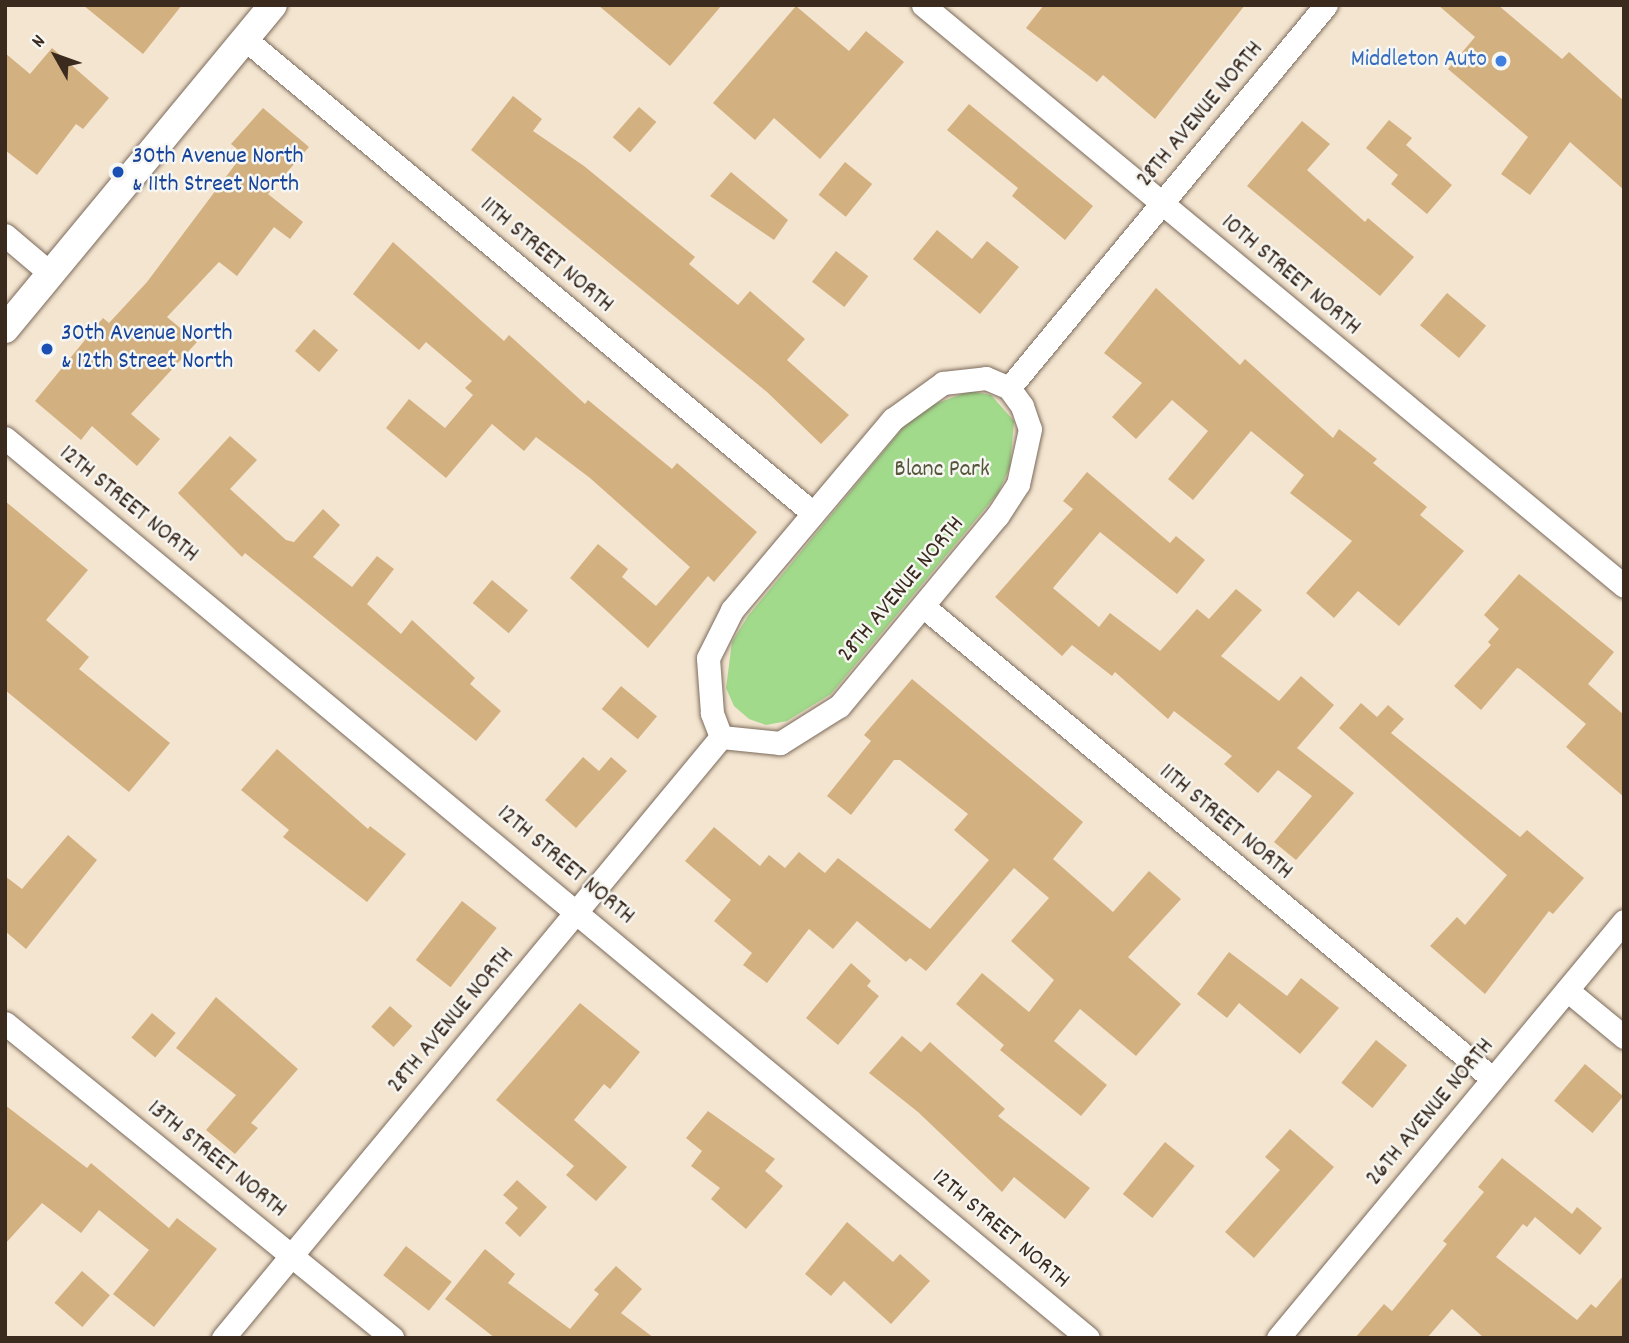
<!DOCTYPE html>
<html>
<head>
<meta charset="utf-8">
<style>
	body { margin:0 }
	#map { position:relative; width:1629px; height:1343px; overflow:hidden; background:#f4e5d0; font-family:Dekko,sans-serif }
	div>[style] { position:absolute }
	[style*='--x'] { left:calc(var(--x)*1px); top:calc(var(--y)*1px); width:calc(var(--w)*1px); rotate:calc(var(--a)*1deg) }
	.green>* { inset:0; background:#a2da8c }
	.building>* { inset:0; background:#d3b080; transform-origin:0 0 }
	.roads { filter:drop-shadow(0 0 2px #7c6b5c) drop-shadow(0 0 2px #7c6b5c) }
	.minor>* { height:23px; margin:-11.5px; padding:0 11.5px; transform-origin:11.5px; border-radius:11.5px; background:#fff }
	.tertiary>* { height:28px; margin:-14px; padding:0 14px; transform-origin:14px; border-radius:14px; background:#fff }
	.dots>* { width:19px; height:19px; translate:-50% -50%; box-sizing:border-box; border:4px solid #f6f6f2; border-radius:50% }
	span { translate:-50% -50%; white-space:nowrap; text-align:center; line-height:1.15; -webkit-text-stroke:5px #f6f6f2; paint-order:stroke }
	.shop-label { font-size:24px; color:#366cbe }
	.right { translate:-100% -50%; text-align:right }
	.street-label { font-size:24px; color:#3b2a1e }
	.transit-label { font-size:24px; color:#164399 }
	.left { translate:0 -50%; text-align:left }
	.park-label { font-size:24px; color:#55563a }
	.frame { position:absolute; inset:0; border:7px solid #3b2a1e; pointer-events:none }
	.north { position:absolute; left:21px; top:21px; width:70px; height:70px; -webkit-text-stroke:5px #f6f6f2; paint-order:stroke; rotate:310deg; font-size:19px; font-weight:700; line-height:28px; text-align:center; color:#3b2a1e }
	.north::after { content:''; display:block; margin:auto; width:24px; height:32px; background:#3b2a1e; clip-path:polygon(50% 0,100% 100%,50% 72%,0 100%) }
</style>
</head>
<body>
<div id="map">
	<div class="green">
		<i style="clip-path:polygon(970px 391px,991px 395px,1014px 421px,1010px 467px,998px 493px,831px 694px,787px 721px,766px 725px,749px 719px,734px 706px,726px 688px,732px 642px,748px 616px,906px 424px,927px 407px)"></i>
	</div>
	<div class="building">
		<i style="clip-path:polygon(83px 5px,182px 5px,143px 54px)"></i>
		<i style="clip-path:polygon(598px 5px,722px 5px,670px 66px)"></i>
		<i style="clip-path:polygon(1044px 5px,1245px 5px,1155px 119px,1103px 75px,1097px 82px,1026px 28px)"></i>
		<i style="clip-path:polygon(1438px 5px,1498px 5px,1562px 59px,1569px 52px,1624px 101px,1624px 190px,1570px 142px,1530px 195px,1501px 174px,1528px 137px,1448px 69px,1475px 37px)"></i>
		<i style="clip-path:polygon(796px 6px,849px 51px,866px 31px,904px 62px,820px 159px,774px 118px,755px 140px,713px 103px)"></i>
		<i style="clip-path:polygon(52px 48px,109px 98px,83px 129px,76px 124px,37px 175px,5px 150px,5px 53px,30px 74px)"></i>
		<i style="clip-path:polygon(513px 96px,542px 119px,533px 131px,584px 166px,695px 257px,689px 264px,738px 305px,750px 291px,805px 339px,787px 360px,849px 415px,821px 444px,767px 392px,471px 150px)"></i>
		<i style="clip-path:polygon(969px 104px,1093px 206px,1065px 240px,1012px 196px,1018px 188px,947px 130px)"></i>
		<i style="left:639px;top:107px;width:23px;height:40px;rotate:41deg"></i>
		<i style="clip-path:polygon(263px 108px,309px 147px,268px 194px,303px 222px,290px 239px,274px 227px,237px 276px,219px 262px,167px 317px,197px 342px,131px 414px,160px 439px,137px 466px,92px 426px,81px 440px,35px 401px,103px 318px,109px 323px,147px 282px,243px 154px,231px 144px)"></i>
		<i style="clip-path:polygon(1389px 120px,1412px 138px,1406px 145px,1452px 185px,1427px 214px,1391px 184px,1398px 175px,1366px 148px)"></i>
		<i style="clip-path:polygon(1302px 121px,1330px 144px,1307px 170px,1365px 222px,1368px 218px,1414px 257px,1380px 296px,1247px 186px)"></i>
		<i style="left:845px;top:162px;width:35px;height:42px;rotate:39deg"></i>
		<i style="clip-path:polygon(731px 172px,788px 220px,774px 240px,710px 196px)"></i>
		<i style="clip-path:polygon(937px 230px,972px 259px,987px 241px,1019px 267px,980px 314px,913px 259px)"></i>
		<i style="clip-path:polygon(393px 242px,504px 341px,509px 335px,585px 404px,588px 400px,672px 469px,677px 463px,757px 532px,714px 582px,708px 576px,648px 648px,570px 578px,598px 544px,628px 569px,622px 577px,656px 606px,690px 567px,590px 478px,536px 437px,524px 451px,492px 424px,446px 478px,386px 428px,409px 399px,445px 428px,473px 395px,465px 388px,472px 381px,426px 342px,419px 350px,353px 294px)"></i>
		<i style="left:836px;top:251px;width:41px;height:39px;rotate:38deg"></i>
		<i style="clip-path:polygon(1156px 288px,1240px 365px,1245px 359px,1333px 438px,1339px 429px,1377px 459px,1373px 463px,1427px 507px,1420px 515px,1464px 551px,1399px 626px,1358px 591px,1334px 618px,1306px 593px,1352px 541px,1290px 493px,1304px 475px,1251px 431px,1193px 500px,1168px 479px,1208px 431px,1172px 400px,1136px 439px,1112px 417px,1142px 383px,1104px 353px)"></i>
		<i style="left:1447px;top:293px;width:51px;height:42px;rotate:40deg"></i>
		<i style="left:314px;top:329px;width:32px;height:29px;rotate:41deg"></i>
		<i style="clip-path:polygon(230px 436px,257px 460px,230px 489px,286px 540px,294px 542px,323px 509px,340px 525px,313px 557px,352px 587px,377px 556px,394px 569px,367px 604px,401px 634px,412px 620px,475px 678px,470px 684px,501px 711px,476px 741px,245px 553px,242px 557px,178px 493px)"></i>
		<i style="clip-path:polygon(1087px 472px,1170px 543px,1176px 536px,1205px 560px,1177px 594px,1100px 532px,1053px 588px,1099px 627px,1110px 613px,1160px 651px,1197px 609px,1209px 619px,1236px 589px,1262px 610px,1221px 656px,1279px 701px,1301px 676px,1334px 705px,1297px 748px,1354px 793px,1296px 860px,1274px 842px,1312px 796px,1278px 770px,1258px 793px,1224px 764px,1232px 756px,1174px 711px,1168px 719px,1115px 672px,1112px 676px,1072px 645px,1062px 656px,995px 597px,1073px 509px,1063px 501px)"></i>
		<i style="clip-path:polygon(5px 501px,88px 570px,46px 620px,89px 657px,79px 669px,170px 743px,129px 792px,5px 690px)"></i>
		<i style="clip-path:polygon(1519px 574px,1614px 652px,1588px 684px,1624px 715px,1624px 797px,1566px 747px,1586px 724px,1520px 669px,1517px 668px,1481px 710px,1454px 686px,1491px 645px,1488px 642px,1499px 629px,1484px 615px)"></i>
		<i style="left:492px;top:580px;width:47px;height:30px;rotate:40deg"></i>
		<i style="clip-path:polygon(912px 679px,1083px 822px,1053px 859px,1113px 912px,1149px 871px,1181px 899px,1128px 957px,1181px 1004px,1136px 1056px,1080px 1009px,1054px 1041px,1107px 1085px,1081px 1116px,1000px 1050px,1004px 1045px,956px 1004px,982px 973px,1029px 1012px,1054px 980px,1011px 941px,1049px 898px,1014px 868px,926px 971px,910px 958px,906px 962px,857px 921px,833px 949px,809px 929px,767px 983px,743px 965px,752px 953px,714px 921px,731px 900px,685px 861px,714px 827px,760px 866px,769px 855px,785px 868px,799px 852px,825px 873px,838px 858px,930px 929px,989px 860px,954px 830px,968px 814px,900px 760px,894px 760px,851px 815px,827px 796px,871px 741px,864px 735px)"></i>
		<i style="left:621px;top:686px;width:47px;height:30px;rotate:40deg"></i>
		<i style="clip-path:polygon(1361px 703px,1377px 717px,1388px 705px,1404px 719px,1391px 733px,1520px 837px,1527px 830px,1584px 878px,1553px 914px,1549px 911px,1485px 994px,1430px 946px,1457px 917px,1465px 925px,1507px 875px,1339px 728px)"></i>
		<i style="clip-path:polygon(277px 749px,368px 829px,370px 826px,406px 854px,367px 902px,283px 837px,289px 830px,241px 790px)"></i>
		<i style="clip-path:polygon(583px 757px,599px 771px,611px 757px,627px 771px,576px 828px,545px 800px)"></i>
		<i style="clip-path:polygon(68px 835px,97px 860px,26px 949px,5px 931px,5px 876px,22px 889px)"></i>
		<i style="left:462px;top:901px;width:44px;height:75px;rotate:38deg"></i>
		<i style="clip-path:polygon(1229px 952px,1287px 996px,1301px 978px,1339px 1008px,1300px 1054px,1239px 1003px,1227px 1018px,1197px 994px)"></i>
		<i style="clip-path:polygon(851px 963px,871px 981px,867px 986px,879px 996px,838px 1045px,806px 1018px)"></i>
		<i style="clip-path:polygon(216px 997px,298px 1069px,251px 1123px,258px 1128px,235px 1154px,206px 1130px,236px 1095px,176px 1048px)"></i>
		<i style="clip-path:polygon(580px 1003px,640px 1052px,610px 1089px,604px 1084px,574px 1120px,627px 1167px,596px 1201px,566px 1175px,574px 1166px,496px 1100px)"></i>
		<i style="left:390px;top:1006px;width:30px;height:28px;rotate:42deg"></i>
		<i style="left:152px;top:1013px;width:31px;height:32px;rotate:40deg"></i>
		<i style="clip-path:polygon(902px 1036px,921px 1052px,930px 1042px,1005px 1109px,998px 1116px,1090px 1188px,1065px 1219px,1014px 1177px,1002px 1192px,918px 1112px,869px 1073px)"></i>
		<i style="left:1376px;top:1040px;width:40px;height:55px;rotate:39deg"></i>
		<i style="left:1585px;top:1064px;width:50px;height:48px;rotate:40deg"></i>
		<i style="clip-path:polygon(5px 1105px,87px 1168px,91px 1163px,169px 1228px,177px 1218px,217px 1249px,154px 1327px,113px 1294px,149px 1250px,99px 1210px,81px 1233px,42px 1203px,5px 1244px)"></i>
		<i style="clip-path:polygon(708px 1111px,775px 1159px,765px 1171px,783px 1186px,746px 1229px,711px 1199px,720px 1188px,691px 1166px,702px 1151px,686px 1138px)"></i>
		<i style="clip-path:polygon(1290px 1129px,1334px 1167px,1254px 1258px,1225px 1232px,1280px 1170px,1265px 1157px)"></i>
		<i style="left:1165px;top:1142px;width:38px;height:67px;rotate:39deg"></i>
		<i style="clip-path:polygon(1502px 1158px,1572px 1214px,1577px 1207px,1602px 1228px,1580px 1255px,1535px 1217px,1527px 1227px,1523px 1224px,1496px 1257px,1577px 1320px,1591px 1304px,1596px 1308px,1624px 1275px,1624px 1338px,1484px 1338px,1452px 1309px,1427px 1338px,1355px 1338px,1384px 1304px,1392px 1311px,1447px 1244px,1443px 1241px,1484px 1192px,1478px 1187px)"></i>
		<i style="clip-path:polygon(517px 1180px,547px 1207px,520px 1237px,505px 1223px,518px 1208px,503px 1195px)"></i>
		<i style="clip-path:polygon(847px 1222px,893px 1262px,900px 1254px,930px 1281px,891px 1324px,844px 1281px,831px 1296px,805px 1274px)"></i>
		<i style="left:406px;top:1246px;width:58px;height:37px;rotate:38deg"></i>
		<i style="clip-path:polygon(485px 1249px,515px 1274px,508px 1283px,570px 1329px,599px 1294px,594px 1290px,616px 1266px,642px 1289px,621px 1313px,654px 1338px,495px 1338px,445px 1299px)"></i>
		<i style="left:82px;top:1271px;width:37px;height:42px;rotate:41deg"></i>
	</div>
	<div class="roads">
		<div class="minor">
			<i style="--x:923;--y:5;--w:910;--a:39.65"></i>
			<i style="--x:245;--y:39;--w:740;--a:39.85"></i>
			<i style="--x:5;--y:235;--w:60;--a:40.3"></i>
			<i style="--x:986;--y:378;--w:25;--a:23"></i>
			<i style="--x:1009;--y:388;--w:22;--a:54"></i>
			<i style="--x:1022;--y:406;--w:24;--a:71"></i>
			<i style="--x:1030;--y:429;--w:56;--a:102.3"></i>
			<i style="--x:1018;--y:484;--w:38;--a:123"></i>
			<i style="--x:997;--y:516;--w:247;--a:129.7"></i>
			<i style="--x:839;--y:706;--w:70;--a:147.9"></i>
			<i style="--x:780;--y:743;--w:59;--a:-174.2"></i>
			<i style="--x:721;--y:737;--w:26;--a:-111"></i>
			<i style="--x:712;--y:713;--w:55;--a:-94.2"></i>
			<i style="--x:708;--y:658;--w:54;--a:-63.4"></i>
			<i style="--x:732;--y:610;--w:250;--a:-49.9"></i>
			<i style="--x:893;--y:419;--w:62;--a:-35.8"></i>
			<i style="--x:943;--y:383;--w:43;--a:-6.6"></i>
			<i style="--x:1009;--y:388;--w:497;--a:-50.4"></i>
			<i style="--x:5;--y:438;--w:1408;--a:39.73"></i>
			<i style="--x:924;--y:607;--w:739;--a:39.68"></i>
			<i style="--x:1567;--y:990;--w:74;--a:39.5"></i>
			<i style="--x:5;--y:1023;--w:499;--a:39.1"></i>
			<i style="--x:223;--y:1338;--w:781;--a:-50.35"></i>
			<i style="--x:1278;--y:1338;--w:542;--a:-50.32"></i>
		</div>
		<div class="tertiary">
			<i style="--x:5;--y:329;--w:420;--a:-50.4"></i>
		</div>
	</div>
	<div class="dots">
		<i style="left:1501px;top:61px;background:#3f7fe0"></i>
		<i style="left:118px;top:172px;background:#1a4fb4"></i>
		<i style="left:47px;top:349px;background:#1a4fb4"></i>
	</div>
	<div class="shop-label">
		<span class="right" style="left:1487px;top:61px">Middleton Auto</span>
	</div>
	<div class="street-label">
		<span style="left:1201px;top:115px;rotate:-50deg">28TH AVENUE NORTH</span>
		<span style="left:546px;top:256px;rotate:40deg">11TH STREET NORTH</span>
		<span style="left:1290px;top:276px;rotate:40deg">10TH STREET NORTH</span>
		<span style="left:128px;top:505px;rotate:39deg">12TH STREET NORTH</span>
		<span style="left:902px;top:590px;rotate:-50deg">28TH AVENUE NORTH</span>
		<span style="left:1225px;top:823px;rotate:40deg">11TH STREET NORTH</span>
		<span style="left:565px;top:866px;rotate:40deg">12TH STREET NORTH</span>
		<span style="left:452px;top:1021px;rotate:-50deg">28TH AVENUE NORTH</span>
		<span style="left:1431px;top:1113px;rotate:-50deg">26TH AVENUE NORTH</span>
		<span style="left:216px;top:1160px;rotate:39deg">13TH STREET NORTH</span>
		<span style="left:1000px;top:1230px;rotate:40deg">12TH STREET NORTH</span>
	</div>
	<div class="transit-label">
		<span class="left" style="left:132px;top:172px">30th Avenue North<br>&amp; 11th Street North</span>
		<span class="left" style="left:61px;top:349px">30th Avenue North<br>&amp; 12th Street North</span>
	</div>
	<div class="park-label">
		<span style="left:942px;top:471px">Blanc Park</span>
	</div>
	<div class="frame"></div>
	<div class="north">N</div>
</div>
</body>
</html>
